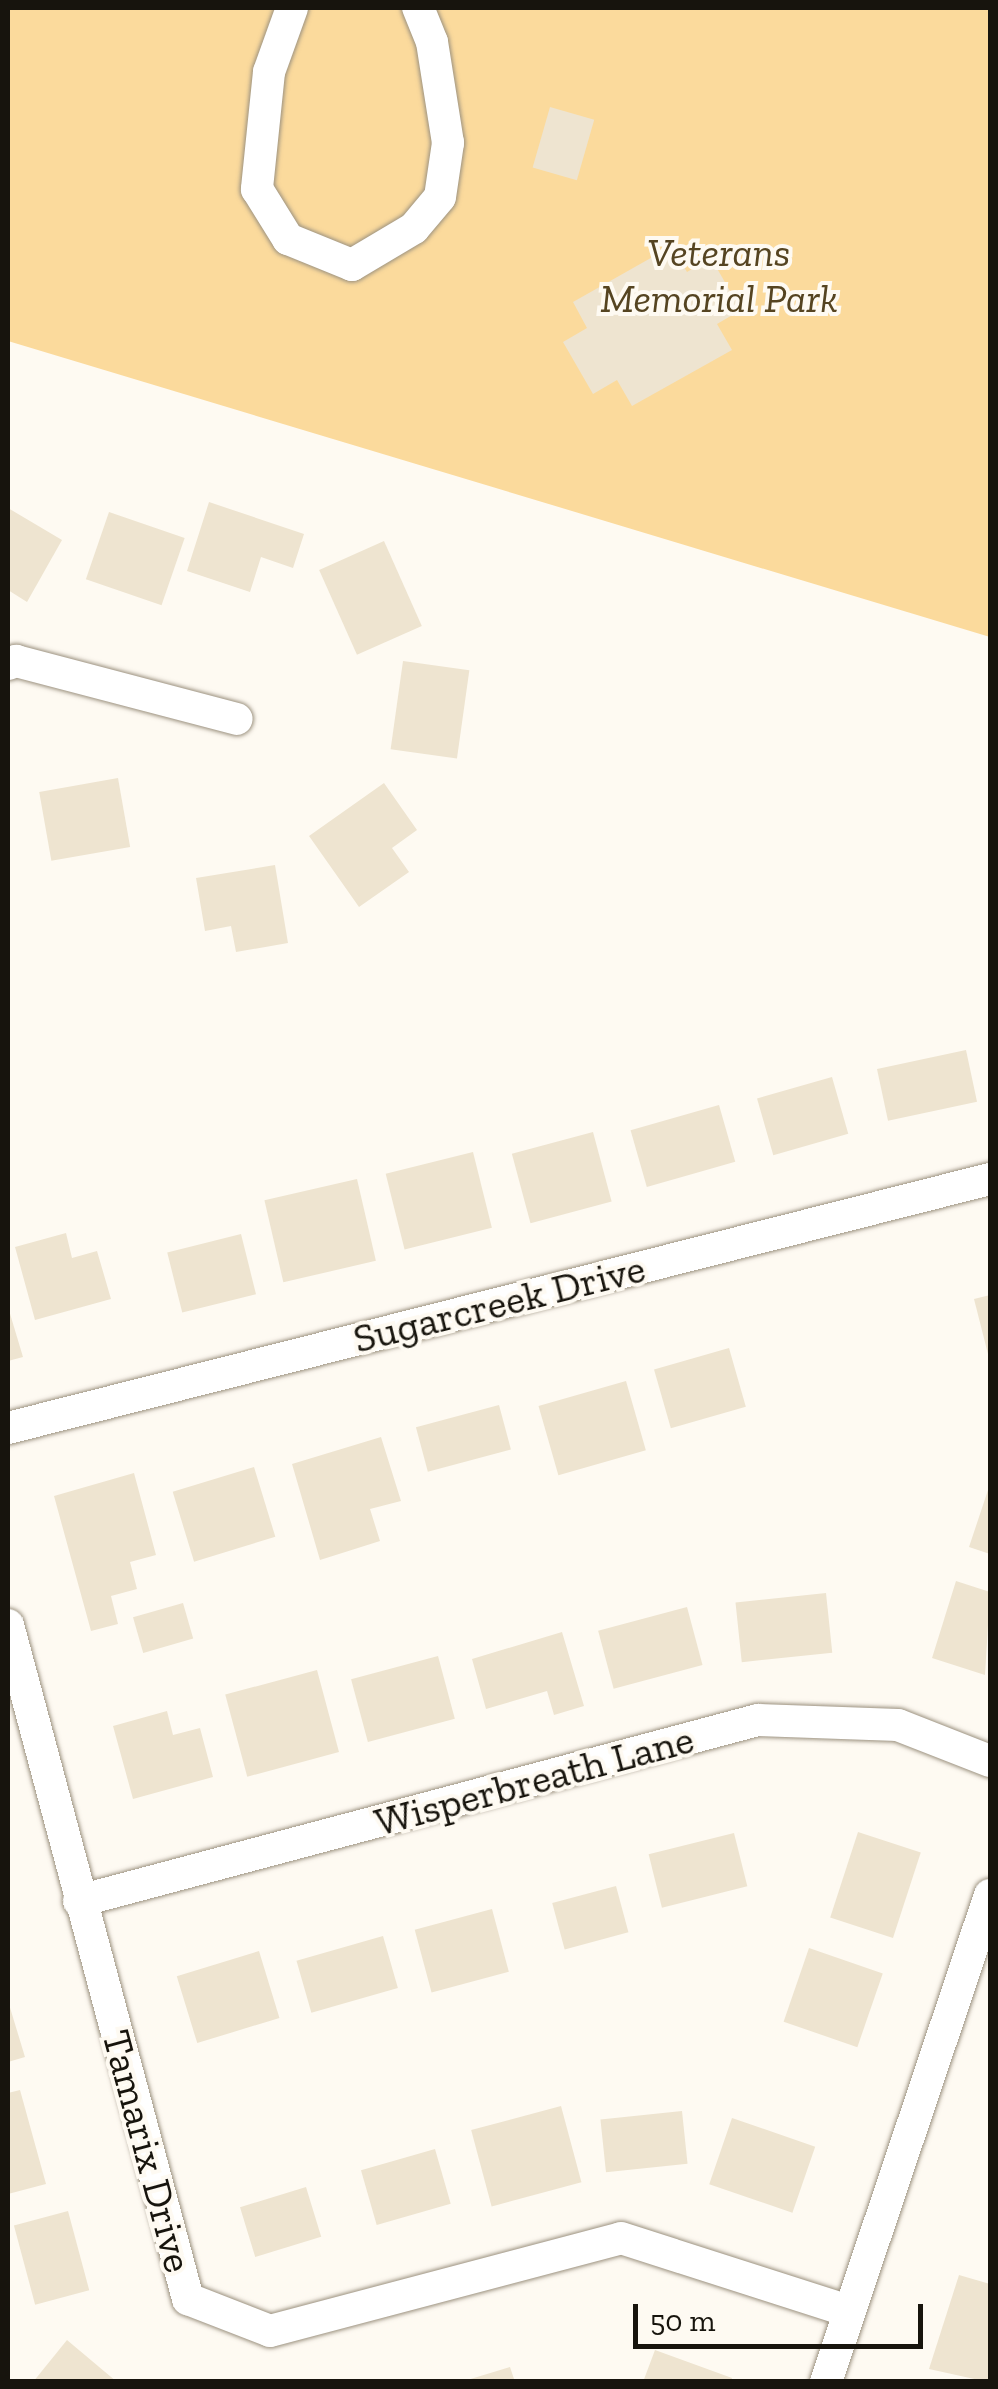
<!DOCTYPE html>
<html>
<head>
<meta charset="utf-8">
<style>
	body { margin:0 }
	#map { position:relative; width:998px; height:2389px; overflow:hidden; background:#fefaf2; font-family:"Zilla Slab",serif }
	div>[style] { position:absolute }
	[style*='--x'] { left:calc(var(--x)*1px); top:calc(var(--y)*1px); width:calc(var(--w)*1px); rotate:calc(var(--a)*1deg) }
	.green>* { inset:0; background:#fbda9c }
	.building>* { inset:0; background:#eee4d0; transform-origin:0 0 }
	.roads { filter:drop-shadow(0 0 2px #9c9280) drop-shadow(0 0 2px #9c9280) }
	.street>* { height:32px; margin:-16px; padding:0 16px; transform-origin:16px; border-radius:16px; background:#fff }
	span { translate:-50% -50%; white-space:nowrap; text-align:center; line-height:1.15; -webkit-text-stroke:8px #fefaf2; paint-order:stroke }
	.park-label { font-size:40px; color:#554421; font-style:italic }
	.street-label { font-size:40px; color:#17140d }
	.frame { position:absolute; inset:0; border:10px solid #17140d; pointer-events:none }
	.scale { position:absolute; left:633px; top:2304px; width:290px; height:45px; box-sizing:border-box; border:5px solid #17140d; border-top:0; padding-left:12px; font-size:30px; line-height:35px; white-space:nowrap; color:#17140d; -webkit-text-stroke:8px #fefaf2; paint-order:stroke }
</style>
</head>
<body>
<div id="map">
	<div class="green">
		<i style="clip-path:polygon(8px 8px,990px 8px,990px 637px,8px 341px)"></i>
	</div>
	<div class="building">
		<i style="left:550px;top:107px;width:46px;height:63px;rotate:16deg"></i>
		<i style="clip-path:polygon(672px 246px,687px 272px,711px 258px,741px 310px,717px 324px,732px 350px,632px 406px,617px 380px,593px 394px,563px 342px,587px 328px,573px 302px)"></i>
		<i style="clip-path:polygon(209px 502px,304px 534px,293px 568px,261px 557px,250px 592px,187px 571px)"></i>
		<i style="clip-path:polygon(8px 508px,62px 540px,27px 602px,8px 590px)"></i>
		<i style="left:109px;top:512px;width:80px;height:71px;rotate:19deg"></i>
		<i style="left:384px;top:541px;width:93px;height:71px;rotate:66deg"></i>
		<i style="left:403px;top:661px;width:67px;height:89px;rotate:8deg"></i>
		<i style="left:118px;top:778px;width:70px;height:80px;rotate:80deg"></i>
		<i style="clip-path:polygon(384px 783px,417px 830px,392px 848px,409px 872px,359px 907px,309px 836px)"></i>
		<i style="clip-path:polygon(275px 865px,288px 943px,236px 952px,231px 926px,205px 931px,196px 878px)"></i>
		<i style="left:966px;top:1050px;width:53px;height:91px;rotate:78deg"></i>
		<i style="left:832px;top:1077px;width:59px;height:78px;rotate:74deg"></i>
		<i style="left:719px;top:1105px;width:59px;height:92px;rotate:74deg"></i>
		<i style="left:593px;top:1132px;width:72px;height:84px;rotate:75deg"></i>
		<i style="left:473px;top:1152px;width:78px;height:90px;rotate:76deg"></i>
		<i style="left:357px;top:1179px;width:84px;height:95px;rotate:77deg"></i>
		<i style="clip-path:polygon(66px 1233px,72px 1258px,97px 1251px,111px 1299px,35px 1320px,15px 1247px)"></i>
		<i style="left:241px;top:1234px;width:62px;height:76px;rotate:76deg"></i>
		<i style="clip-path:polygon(990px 1295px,990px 1357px,989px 1358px,974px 1299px)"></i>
		<i style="clip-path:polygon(8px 1307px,23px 1357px,8px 1361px)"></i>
		<i style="left:729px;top:1348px;width:61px;height:78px;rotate:74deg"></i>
		<i style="left:626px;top:1381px;width:72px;height:91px;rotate:74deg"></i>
		<i style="left:499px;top:1405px;width:46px;height:86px;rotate:75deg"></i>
		<i style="clip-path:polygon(381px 1437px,401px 1501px,370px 1509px,380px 1541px,320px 1560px,292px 1464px)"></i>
		<i style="left:254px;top:1467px;width:73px;height:85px;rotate:73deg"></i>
		<i style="clip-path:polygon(134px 1473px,156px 1555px,130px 1562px,137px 1589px,111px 1596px,118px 1624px,91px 1631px,54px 1496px)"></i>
		<i style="clip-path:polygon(990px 1484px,990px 1554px,969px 1547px)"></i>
		<i style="clip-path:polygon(956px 1581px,990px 1592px,985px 1675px,932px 1658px)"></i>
		<i style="left:826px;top:1593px;width:60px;height:91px;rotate:84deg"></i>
		<i style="left:183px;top:1603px;width:37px;height:52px;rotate:74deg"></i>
		<i style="left:687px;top:1607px;width:60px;height:92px;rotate:75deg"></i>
		<i style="clip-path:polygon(562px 1632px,584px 1706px,554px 1715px,547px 1691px,486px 1709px,472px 1659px)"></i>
		<i style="left:438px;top:1656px;width:65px;height:90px;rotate:75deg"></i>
		<i style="left:317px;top:1670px;width:85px;height:95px;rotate:75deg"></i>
		<i style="clip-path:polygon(167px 1711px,173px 1735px,200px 1728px,213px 1777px,133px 1799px,113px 1726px)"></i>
		<i style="left:858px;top:1832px;width:66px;height:90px;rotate:18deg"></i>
		<i style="left:734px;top:1833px;width:55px;height:88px;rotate:76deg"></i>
		<i style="left:616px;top:1886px;width:48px;height:66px;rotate:75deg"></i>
		<i style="left:492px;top:1909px;width:65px;height:80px;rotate:75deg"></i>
		<i style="left:383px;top:1936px;width:54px;height:90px;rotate:74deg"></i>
		<i style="left:809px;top:1948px;width:78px;height:78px;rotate:19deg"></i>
		<i style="left:259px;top:1951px;width:70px;height:86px;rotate:73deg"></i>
		<i style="clip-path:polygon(8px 2001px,25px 2057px,8px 2062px)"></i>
		<i style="clip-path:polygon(20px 2090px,46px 2184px,8px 2194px,8px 2093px)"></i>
		<i style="left:561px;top:2106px;width:79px;height:93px;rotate:75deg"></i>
		<i style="left:682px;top:2111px;width:53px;height:82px;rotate:84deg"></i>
		<i style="left:732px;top:2118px;width:88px;height:70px;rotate:19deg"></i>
		<i style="left:435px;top:2149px;width:57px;height:77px;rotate:74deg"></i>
		<i style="left:306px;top:2187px;width:52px;height:69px;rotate:73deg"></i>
		<i style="left:68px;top:2211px;width:82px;height:56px;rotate:75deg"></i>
		<i style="clip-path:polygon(959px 2275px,990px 2284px,988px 2382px,929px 2369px)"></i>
		<i style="clip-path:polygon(67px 2340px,117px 2382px,33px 2382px)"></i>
		<i style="clip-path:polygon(655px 2350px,732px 2378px,731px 2382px,643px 2382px)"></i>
		<i style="clip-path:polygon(510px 2367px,515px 2382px,464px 2382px,464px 2381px)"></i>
	</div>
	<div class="roads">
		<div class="street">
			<i style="--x:292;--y:8;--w:68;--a:109.8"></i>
			<i style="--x:269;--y:72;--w:118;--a:95.9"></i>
			<i style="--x:257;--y:189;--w:59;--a:58.2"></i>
			<i style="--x:288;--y:239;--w:69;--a:22.1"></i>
			<i style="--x:352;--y:265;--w:72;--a:-30.8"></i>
			<i style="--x:414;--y:228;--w:40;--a:-50"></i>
			<i style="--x:440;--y:197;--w:55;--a:-81.6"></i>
			<i style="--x:448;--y:143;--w:102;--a:-99"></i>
			<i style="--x:432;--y:42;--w:37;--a:-112"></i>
			<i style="--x:8;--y:664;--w:9;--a:-21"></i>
			<i style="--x:16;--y:661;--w:228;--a:14.7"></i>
			<i style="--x:8;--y:1428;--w:1013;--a:-14.23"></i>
			<i style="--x:8;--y:1625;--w:698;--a:75.05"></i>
			<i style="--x:188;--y:2299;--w:88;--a:21.3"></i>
			<i style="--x:270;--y:2331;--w:363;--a:-14.8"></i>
			<i style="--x:621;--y:2238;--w:239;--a:17.8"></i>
			<i style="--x:79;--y:1901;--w:703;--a:-14.93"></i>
			<i style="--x:758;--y:1720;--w:140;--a:2"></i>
			<i style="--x:898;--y:1725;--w:99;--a:21.4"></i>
			<i style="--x:826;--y:2382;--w:514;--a:-71.39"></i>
		</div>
	</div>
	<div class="park-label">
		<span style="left:719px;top:275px">Veterans<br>Memorial Park</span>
	</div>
	<div class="street-label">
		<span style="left:499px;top:1303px;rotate:-14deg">Sugarcreek Drive</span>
		<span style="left:534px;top:1780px;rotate:-15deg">Wisperbreath Lane</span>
		<span style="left:148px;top:2151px;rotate:75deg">Tamarix Drive</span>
	</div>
	<div class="frame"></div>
	<div class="scale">50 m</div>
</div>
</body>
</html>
